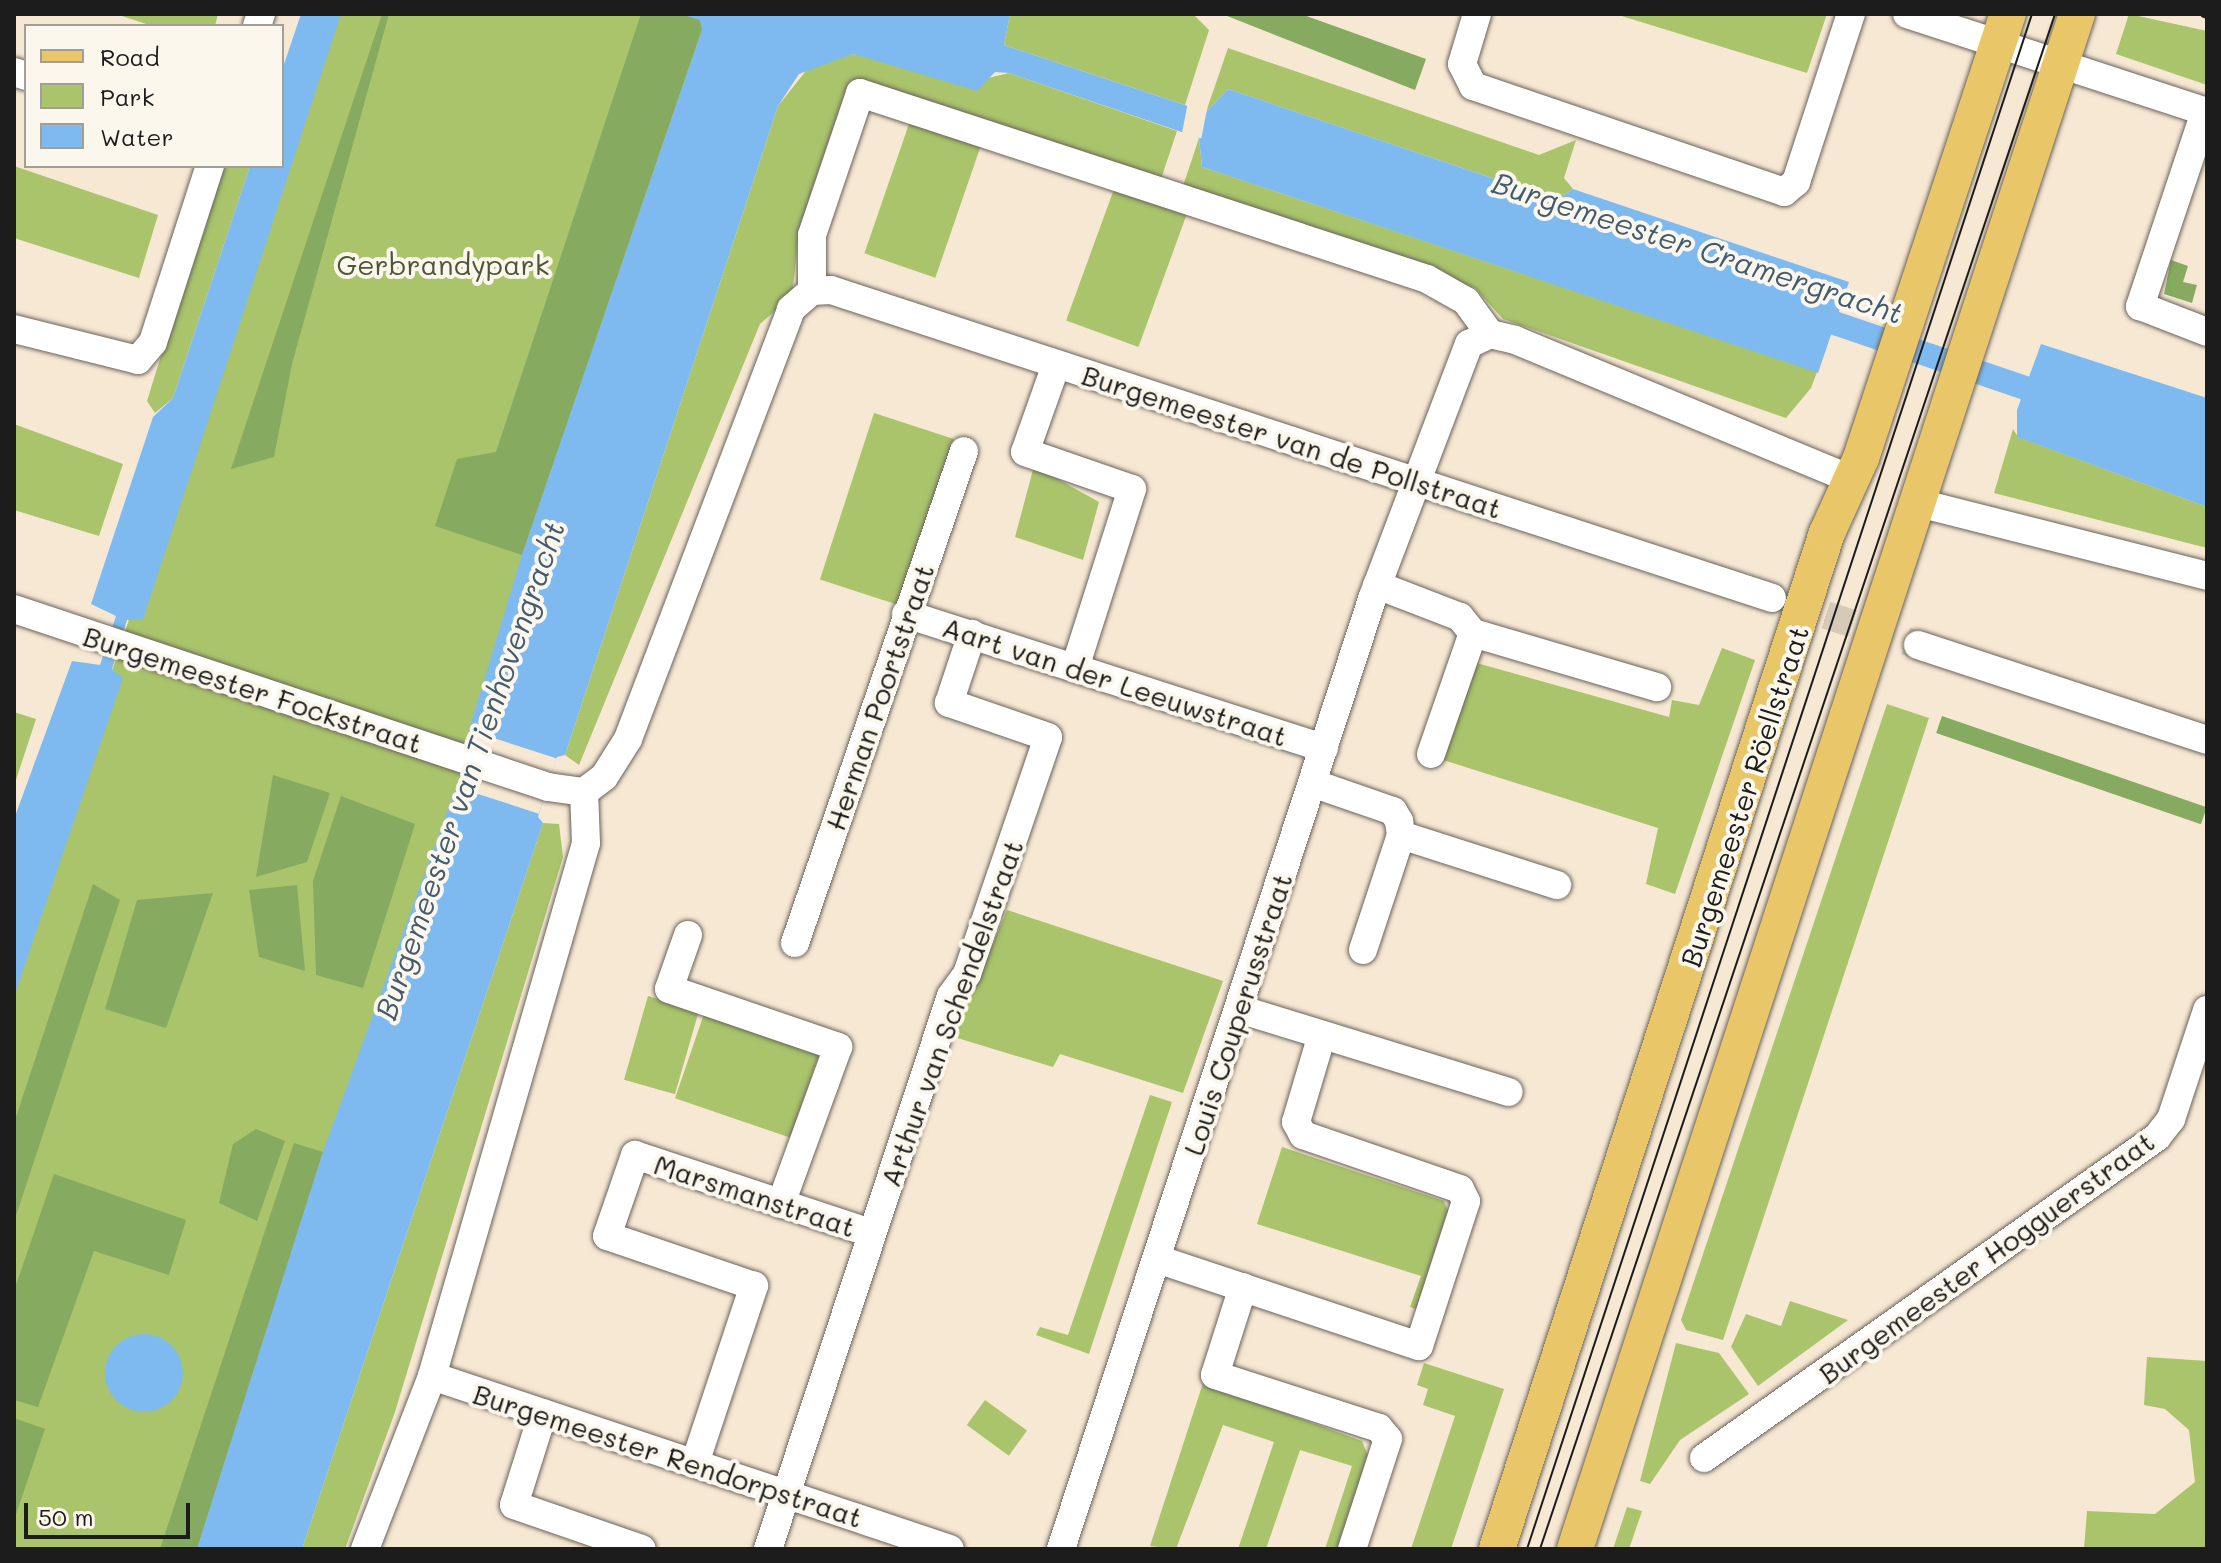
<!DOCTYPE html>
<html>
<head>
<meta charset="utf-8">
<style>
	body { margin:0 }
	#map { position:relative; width:2221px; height:1563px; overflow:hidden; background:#f7e8d3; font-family:Mali,sans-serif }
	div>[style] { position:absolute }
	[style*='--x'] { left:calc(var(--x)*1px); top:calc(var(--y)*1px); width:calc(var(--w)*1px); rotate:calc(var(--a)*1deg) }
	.green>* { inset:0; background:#a9c46b; transform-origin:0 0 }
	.forest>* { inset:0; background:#86aa5f; transform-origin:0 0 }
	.water>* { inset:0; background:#7ebaf0 }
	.round { border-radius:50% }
	.pier>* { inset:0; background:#f7e8d3; transform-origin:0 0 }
	.canal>* { height:24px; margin:-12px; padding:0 12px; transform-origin:12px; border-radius:12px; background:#7ebaf0 }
	.minor-tunnel>* { height:28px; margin-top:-14px; transform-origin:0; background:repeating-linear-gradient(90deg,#d6c9b8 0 28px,transparent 0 42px) }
	.roads { filter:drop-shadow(0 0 2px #69635c) drop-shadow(0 0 2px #69635c) }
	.minor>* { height:28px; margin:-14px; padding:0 14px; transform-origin:14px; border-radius:14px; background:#fff }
	.major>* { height:36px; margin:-18px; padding:0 18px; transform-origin:18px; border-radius:18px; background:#e9c769 }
	.tram>* { height:2px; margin:-1px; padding:0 1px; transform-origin:1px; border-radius:1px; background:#1c1c1c }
	.rail>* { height:6px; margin-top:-3px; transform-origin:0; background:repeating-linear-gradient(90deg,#1c1c1c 0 12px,transparent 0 18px) }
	span { translate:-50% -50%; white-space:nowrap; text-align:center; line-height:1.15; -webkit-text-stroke:8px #fbf7ec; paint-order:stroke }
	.park-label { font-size:28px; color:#4d5738 }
	.street-label { font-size:28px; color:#1c1c1c }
	.water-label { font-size:30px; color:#435b71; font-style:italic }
	.frame { position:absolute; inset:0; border:16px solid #1c1c1c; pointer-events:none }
	.legend { position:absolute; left:24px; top:24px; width:260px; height:144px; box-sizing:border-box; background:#fbf7ec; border:2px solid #a29f99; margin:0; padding:10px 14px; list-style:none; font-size:24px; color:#1c1c1c }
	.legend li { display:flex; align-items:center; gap:16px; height:40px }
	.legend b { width:40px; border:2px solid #a29f99 }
	.scale { position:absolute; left:24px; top:1503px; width:166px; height:36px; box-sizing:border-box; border:4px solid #1c1c1c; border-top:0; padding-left:10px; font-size:24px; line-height:28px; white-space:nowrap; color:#1c1c1c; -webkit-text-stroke:6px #fbf7ec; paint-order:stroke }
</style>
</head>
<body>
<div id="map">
	<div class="green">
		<i style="clip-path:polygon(116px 14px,218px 14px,215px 26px,152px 26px)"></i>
		<i style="clip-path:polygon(330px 14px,725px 14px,216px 1549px,14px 1549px,14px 966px)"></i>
		<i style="clip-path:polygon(1010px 14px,1193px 14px,1209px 30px,1185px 105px,1004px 45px)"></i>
		<i style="clip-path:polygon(1615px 14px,1827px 14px,1807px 73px)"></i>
		<i style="clip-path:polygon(2129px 14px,2207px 31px,2207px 85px,2116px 54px)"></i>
		<i style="clip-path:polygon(1228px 48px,1539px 155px,1576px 140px,1564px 178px,1573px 189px,1560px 198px,1542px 195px,1228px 89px,1206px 112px)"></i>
		<i style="clip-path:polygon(853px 54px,988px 78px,1009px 73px,1177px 131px,1160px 182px,852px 81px,798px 241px,792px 296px,760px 324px,579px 765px,565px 755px,778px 106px,809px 67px)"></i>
		<i style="left:910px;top:121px;width:75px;height:140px;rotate:19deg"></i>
		<i style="clip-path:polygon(1199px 138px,1202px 167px,1817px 372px,1811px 388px,1786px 418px,1503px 319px,1475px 288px,1182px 189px)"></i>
		<i style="clip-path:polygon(14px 166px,158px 215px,139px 278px,14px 238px)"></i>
		<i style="clip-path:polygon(220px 166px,250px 166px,173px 398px,155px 413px,147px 401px)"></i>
		<i style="left:1114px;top:189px;width:77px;height:140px;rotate:20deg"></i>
		<i style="left:874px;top:413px;width:84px;height:175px;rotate:18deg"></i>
		<i style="clip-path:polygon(14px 424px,123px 464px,99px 536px,14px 510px)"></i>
		<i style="clip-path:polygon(2013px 429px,2018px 437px,2207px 507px,2207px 548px,1994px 493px)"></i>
		<i style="clip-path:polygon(1034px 466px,1099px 502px,1083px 560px,1015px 537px)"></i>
		<i style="clip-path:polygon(1722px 648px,1755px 660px,1675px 894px,1646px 884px,1658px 828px,1440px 759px,1473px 662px,1669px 717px,1672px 700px,1699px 705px)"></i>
		<i style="clip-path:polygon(1887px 704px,1929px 718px,1723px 1340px,1686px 1330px,1681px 1320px)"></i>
		<i style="clip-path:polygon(14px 712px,36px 719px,14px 786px)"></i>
		<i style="clip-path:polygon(543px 823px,559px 824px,563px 857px,395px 1412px,345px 1549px,302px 1549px)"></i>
		<i style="clip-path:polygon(1007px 910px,1223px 981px,1183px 1093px,1060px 1054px,1053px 1067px,954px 1037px)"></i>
		<i style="left:648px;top:996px;width:53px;height:87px;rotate:16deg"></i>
		<i style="left:704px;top:1014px;width:122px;height:89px;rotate:19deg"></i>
		<i style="clip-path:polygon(1150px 1095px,1172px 1102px,1089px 1354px,1036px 1335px,1040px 1327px,1068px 1335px)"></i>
		<i style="clip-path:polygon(1282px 1147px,1444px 1201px,1449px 1213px,1419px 1310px,1410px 1307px,1421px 1276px,1257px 1224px)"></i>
		<i style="clip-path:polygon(1790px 1301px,1848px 1320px,1758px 1386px,1731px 1347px,1746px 1314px,1781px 1326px)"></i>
		<i style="clip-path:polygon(1676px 1343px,1719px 1353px,1749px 1394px,1680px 1440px,1650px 1484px,1640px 1481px)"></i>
		<i style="clip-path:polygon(2147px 1357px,2207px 1361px,2207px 1548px,2084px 1549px,2087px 1511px,2155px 1514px,2195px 1482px,2189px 1430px,2165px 1409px,2144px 1405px)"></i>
		<i style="clip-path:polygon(1424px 1363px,1504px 1389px,1451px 1549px,1411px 1549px,1455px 1416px,1423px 1405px,1428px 1389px,1417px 1385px)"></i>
		<i style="clip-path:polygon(1203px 1383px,1362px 1441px,1368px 1456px,1338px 1549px,1325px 1549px,1352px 1466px,1300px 1450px,1266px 1549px,1238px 1549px,1274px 1442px,1223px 1425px,1176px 1549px,1150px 1546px)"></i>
		<i style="left:985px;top:1400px;width:52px;height:31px;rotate:36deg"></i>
		<i style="clip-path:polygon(1627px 1507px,1642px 1511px,1629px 1549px,1613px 1549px)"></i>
	</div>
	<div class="forest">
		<i style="clip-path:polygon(382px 14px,389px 14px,292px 364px,274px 457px,231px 469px)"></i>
		<i style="clip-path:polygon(641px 14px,680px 14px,700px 20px,702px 29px,522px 555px,435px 526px,457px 459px,496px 452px)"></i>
		<i style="clip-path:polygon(1222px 14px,1301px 14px,1426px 59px,1415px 90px)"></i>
		<i style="clip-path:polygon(2171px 260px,2188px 266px,2183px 282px,2197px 285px,2192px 303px,2164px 294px)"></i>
		<i style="left:1942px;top:716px;width:280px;height:18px;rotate:19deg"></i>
		<i style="clip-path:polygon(273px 775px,330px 793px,307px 862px,256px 877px)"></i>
		<i style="clip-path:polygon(341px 796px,415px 824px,363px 988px,316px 975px,313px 881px)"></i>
		<i style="clip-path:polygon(93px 884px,120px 900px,14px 1222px,14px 1123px)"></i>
		<i style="clip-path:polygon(297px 885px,305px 971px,259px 957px,249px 890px)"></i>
		<i style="clip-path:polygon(213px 893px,166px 1028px,105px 1009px,137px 900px)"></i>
		<i style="clip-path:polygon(256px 1129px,285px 1141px,257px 1221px,219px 1203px,233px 1144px)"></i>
		<i style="clip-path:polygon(294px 1143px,323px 1152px,197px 1549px,160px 1549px)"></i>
		<i style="clip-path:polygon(54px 1174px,186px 1220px,169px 1275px,94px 1251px,38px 1407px,14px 1400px,14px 1291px)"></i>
		<i style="clip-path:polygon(14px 1418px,45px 1429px,14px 1520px)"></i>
	</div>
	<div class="water">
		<i style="clip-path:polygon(301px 14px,341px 14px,143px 620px,127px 620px,112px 669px,123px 678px,14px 997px,14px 819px,72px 661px,100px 665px,116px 616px,91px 604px,153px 417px,173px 398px,250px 166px,282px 166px,282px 70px)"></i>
		<i style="clip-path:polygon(680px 14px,1010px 14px,1004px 45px,1206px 112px,1228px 89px,1542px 195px,1560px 198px,1573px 189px,1849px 282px,1818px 373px,1202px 167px,1199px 138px,1009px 73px,995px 72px,977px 91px,853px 54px,799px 74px,778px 106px,565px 755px,557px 757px,538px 817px,543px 823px,302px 1549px,197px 1549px,323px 1152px,476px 733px,469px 730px,522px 555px,702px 30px,700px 20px)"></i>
		<i style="clip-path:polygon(2041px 344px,2207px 398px,2207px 507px,2017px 437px,2017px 410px)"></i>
		<i class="round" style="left:105px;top:1334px;width:78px;height:78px"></i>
	</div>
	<div class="pier">
		<i style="left:1188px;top:102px;width:20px;height:33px;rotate:11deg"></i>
		<i style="left:475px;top:732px;width:86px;height:58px;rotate:18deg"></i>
	</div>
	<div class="canal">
		<i style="--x:1805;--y:313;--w:263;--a:18.8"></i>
	</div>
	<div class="minor-tunnel">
		<i style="--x:1786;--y:602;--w:139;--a:18"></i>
	</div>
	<div class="roads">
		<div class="minor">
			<i style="--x:1477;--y:14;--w:52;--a:106.7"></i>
			<i style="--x:1462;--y:64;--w:25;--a:63"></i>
			<i style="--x:1473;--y:86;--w:329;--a:18.8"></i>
			<i style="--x:1784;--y:192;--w:16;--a:-40"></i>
			<i style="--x:1796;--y:182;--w:177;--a:-71.9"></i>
			<i style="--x:1907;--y:14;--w:316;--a:18.1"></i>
			<i style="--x:257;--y:26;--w:13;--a:-72"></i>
			<i style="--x:14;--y:72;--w:13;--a:18"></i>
			<i style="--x:2205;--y:112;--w:205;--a:108.5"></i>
			<i style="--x:2140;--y:306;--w:72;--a:21.2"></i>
			<i style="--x:812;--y:291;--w:19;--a:-3"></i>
			<i style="--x:831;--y:290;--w:990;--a:18.12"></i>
			<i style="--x:812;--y:291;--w:56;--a:-90"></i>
			<i style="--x:812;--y:235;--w:150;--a:-71.3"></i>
			<i style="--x:860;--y:93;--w:597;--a:18.16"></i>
			<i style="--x:1427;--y:279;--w:45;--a:29.4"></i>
			<i style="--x:1466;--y:301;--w:41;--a:54"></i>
			<i style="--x:14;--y:329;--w:128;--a:14"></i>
			<i style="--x:138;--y:360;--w:23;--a:-50"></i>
			<i style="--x:153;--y:342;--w:185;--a:-72.1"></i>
			<i style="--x:1056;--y:365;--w:92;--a:109.6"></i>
			<i style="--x:1025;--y:452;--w:113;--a:19.1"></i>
			<i style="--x:1132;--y:489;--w:188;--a:107.7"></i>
			<i style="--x:1919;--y:503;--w:297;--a:14.2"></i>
			<i style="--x:1377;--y:585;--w:89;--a:21.1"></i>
			<i style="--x:1460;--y:617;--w:21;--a:51"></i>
			<i style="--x:1473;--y:633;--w:192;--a:16.4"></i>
			<i style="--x:14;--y:609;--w:563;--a:18.43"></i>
			<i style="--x:548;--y:787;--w:36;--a:8"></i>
			<i style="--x:584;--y:792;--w:25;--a:-37"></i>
			<i style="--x:604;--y:777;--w:45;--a:-57.7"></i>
			<i style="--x:628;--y:739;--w:460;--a:-69.2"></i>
			<i style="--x:791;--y:309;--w:28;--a:-41"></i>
			<i style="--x:906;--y:614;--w:439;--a:17.8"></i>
			<i style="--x:1918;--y:645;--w:304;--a:18.2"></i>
			<i style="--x:1431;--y:754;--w:128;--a:-70.9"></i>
			<i style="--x:1312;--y:783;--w:86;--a:19.1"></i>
			<i style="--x:1393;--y:811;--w:12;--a:59"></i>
			<i style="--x:1399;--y:821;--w:14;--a:82"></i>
			<i style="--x:1401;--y:835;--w:121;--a:108.3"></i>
			<i style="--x:1401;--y:835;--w:164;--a:17.8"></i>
			<i style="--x:688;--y:935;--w:57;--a:109.4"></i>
			<i style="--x:669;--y:989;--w:179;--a:18.9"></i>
			<i style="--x:838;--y:1047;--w:167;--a:110"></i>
			<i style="--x:795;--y:943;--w:520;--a:-71.04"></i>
			<i style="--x:1239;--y:1009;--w:282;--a:17.1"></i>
			<i style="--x:1157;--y:1259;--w:276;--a:18.4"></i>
			<i style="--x:1419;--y:1346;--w:152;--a:-72"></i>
			<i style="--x:1466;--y:1201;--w:13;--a:-117"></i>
			<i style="--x:1460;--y:1189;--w:166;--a:-161"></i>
			<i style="--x:1303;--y:1135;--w:15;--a:-118"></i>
			<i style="--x:1296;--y:1122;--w:91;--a:-73.4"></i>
			<i style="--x:1243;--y:1287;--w:92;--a:107.7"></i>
			<i style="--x:1215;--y:1375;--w:172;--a:17.9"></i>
			<i style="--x:1379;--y:1428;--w:14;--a:51"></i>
			<i style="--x:1388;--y:1439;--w:116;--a:108.1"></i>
			<i style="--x:432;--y:1376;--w:546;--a:18.47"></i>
			<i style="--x:543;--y:1413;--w:96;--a:107.5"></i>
			<i style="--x:514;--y:1505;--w:135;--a:19"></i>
			<i style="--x:1704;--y:1458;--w:555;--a:-35.32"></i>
			<i style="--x:2157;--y:1137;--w:23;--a:-52"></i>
			<i style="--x:2171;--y:1119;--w:115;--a:-71.7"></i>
			<i style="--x:695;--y:1463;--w:187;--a:-71.6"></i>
			<i style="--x:754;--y:1286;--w:155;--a:-161.2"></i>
			<i style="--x:607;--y:1236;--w:86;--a:-70.9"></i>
			<i style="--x:635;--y:1155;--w:249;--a:18.3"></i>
			<i style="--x:365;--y:1549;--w:186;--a:-68.8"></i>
			<i style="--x:432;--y:1376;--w:555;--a:-73.88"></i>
			<i style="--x:586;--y:843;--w:51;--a:-92.2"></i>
			<i style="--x:768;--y:1549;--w:582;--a:-71.69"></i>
			<i style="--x:951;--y:996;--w:27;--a:-54"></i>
			<i style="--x:967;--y:974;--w:250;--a:-71.1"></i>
			<i style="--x:1048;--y:737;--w:105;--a:-161"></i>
			<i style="--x:949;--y:703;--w:73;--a:-71.6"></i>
			<i style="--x:1061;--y:1549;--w:1000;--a:-71.87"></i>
			<i style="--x:1372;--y:599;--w:273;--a:-69.2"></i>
			<i style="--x:1469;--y:344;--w:23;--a:-25"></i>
			<i style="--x:1490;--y:334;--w:26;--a:13"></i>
			<i style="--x:1515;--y:340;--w:364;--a:22.5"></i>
		</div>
		<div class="major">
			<i style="--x:1497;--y:1549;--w:1068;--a:-72.01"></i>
			<i style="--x:1827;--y:533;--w:82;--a:-65.6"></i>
			<i style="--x:1861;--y:458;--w:468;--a:-71.7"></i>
			<i style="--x:1575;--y:1549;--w:1615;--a:-71.89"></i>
		</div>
	</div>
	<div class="tram">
		<i style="--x:1527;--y:1549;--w:1616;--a:-71.79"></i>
		<i style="--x:1540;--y:1549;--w:1619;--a:-71.45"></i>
	</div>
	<div class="rail">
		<i style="--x:2202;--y:14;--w:5;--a:22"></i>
	</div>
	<div class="park-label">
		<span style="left:443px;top:264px">Gerbrandypark</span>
	</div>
	<div class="street-label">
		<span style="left:1292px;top:441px;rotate:18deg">Burgemeester van de Pollstraat</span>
		<span style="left:1115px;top:681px;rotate:18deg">Aart van der Leeuwstraat</span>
		<span style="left:253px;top:689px;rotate:18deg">Burgemeester Fockstraat</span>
		<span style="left:879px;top:697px;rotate:-71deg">Herman Poortstraat</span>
		<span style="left:1744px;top:796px;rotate:-72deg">Burgemeester Röellstraat</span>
		<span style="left:951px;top:1013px;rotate:-70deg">Arthur van Schendelstraat</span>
		<span style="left:1237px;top:1014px;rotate:-72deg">Louis Couperusstraat</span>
		<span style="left:755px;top:1195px;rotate:18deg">Marsmanstraat</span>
		<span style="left:1986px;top:1257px;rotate:-36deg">Burgemeester Hogguerstraat</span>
		<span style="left:668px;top:1455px;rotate:18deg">Burgemeester Rendorpstraat</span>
	</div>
	<div class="water-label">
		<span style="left:1698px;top:247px;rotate:18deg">Burgemeester Cramergracht</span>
		<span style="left:469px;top:770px;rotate:-71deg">Burgemeester van Tienhovengracht</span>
	</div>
	<div class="frame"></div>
	<ul class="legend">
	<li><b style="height:10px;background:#e9c769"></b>Road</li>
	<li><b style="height:22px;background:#a9c46b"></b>Park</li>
	<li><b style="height:22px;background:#7ebaf0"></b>Water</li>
	</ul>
	<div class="scale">50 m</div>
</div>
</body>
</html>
